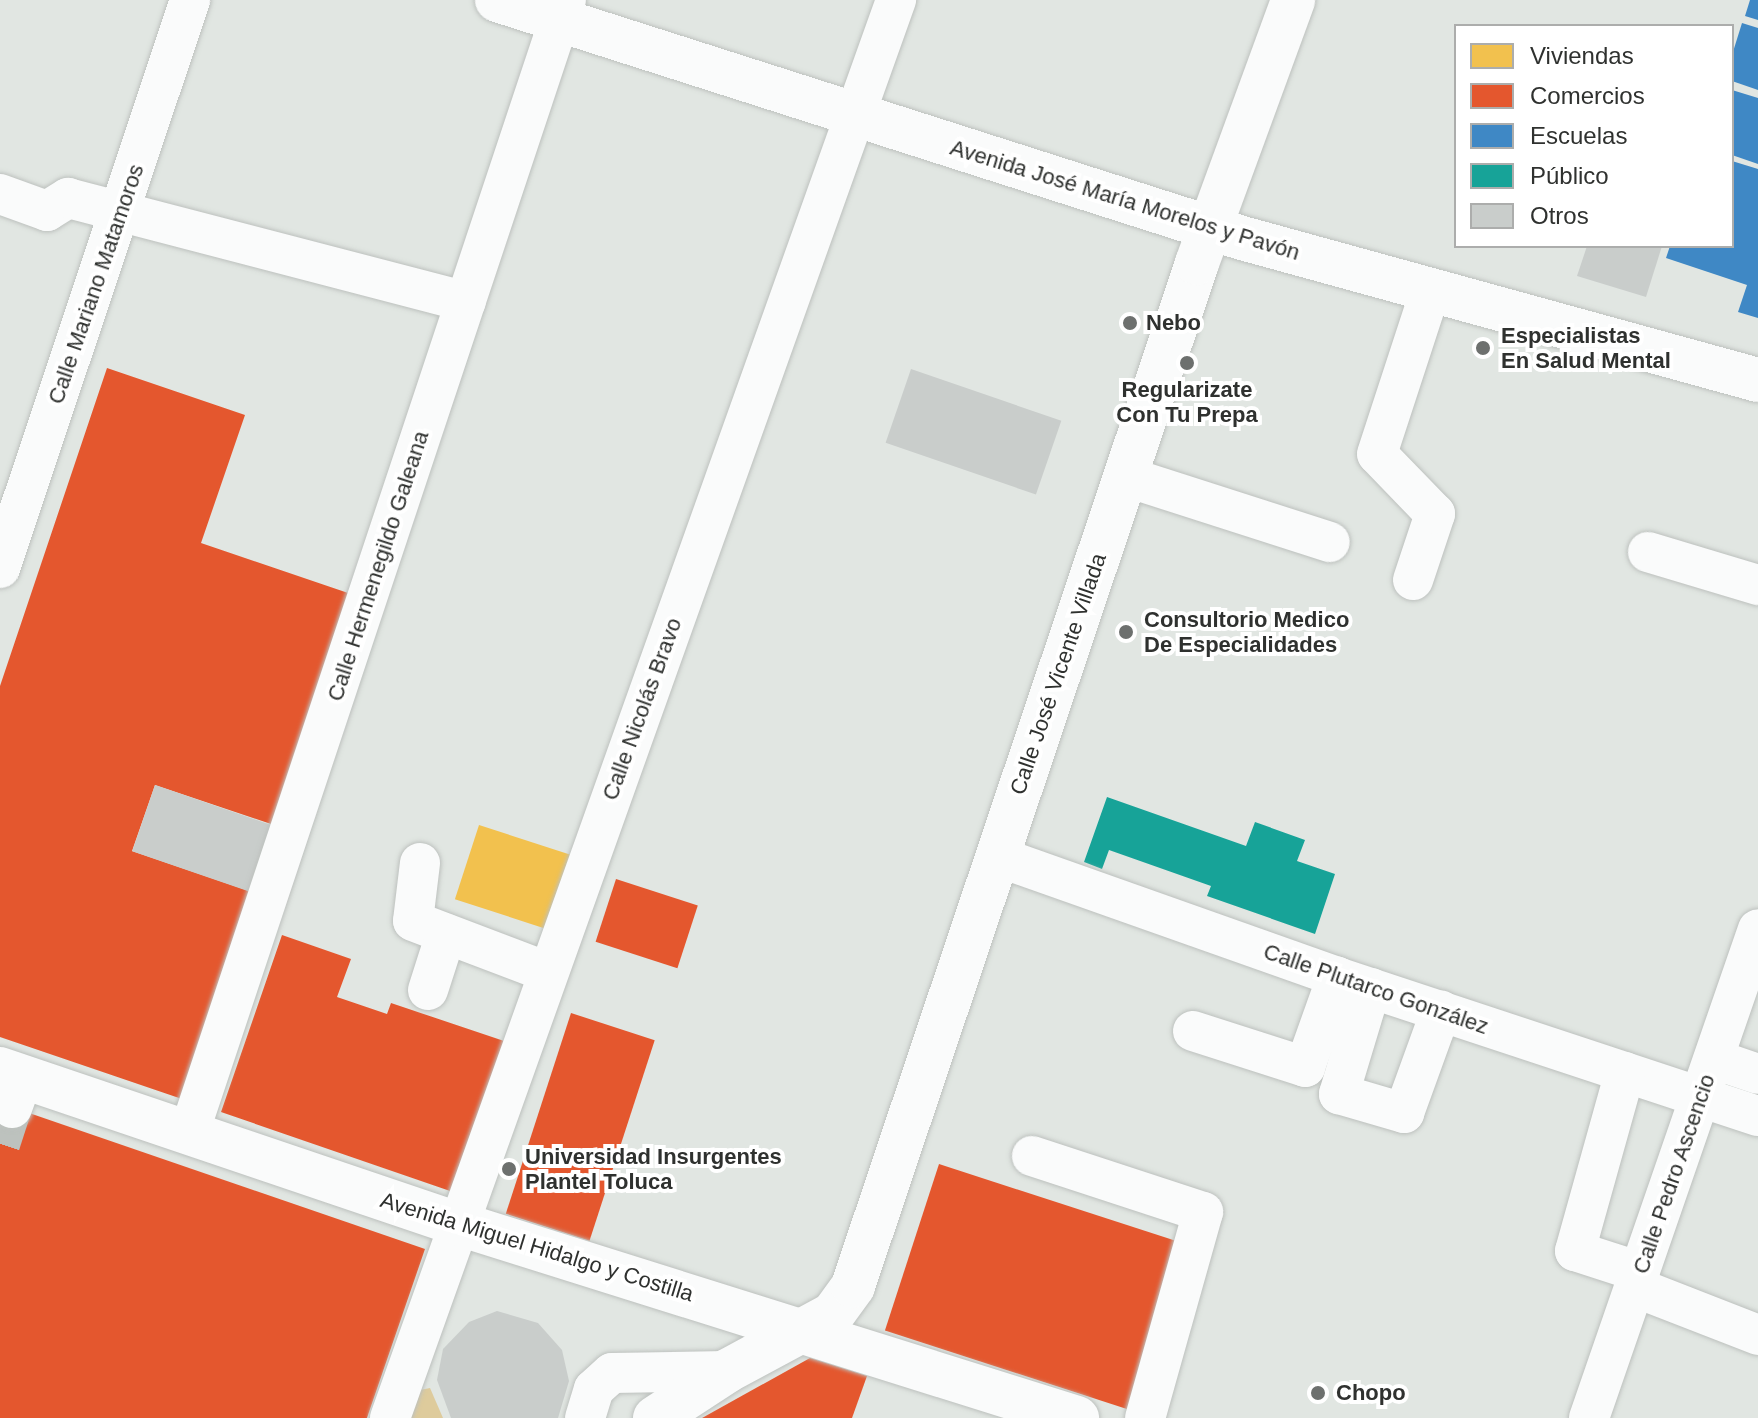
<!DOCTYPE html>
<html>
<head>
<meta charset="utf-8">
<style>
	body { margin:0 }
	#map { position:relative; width:1758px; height:1418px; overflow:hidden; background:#e1e6e2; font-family:Arial,sans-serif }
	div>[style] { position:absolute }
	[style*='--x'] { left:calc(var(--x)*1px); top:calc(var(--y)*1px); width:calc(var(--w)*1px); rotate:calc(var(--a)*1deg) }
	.green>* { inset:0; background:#decb9c }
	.homes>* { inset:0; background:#f2c14e; transform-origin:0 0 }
	.shops>* { inset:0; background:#e4572e; transform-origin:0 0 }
	.schools>* { inset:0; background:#3f88c5 }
	.public>* { inset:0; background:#17a398 }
	.building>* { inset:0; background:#c9cdcb; transform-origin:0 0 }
	.minor-tunnel>* { height:40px; margin-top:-20px; transform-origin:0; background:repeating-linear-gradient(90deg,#bdc2be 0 40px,transparent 0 60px) }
	.roads { filter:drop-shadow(0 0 2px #bdc1be) drop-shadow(0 0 2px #bdc1be) }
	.minor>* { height:40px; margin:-20px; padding:0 20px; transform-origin:20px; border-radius:20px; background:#fafbfb }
	.major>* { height:44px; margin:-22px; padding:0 22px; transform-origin:22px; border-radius:22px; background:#fafbfb }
	.dots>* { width:22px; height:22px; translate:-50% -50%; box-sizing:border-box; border:4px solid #fff; border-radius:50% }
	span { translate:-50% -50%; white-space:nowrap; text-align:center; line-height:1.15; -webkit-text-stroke:8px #fff; paint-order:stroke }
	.street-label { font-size:22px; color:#2f312f }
	.poi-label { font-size:22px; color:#2f312f; font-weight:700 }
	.left { translate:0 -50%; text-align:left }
	.legend { position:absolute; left:1454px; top:24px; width:280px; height:224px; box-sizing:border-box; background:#fff; border:2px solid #acadac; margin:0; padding:10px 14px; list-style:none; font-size:24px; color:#2f312f }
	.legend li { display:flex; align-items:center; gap:16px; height:40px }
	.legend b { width:40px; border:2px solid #acadac }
</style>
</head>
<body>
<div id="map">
	<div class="green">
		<i style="clip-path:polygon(430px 1388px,443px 1418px,410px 1418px,420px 1390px)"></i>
	</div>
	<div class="homes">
		<i style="left:479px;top:825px;width:97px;height:78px;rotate:18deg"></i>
	</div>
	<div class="shops">
		<i style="clip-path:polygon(107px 368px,245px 415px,201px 543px,351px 594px,274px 825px,155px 785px,132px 851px,252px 892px,182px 1099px,0 1037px,0 686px)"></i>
		<i style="left:616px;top:879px;width:86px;height:66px;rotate:18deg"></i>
		<i style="clip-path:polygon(282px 935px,351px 959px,337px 997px,387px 1014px,391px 1003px,504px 1041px,453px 1192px,221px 1112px)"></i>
		<i style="left:571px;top:1013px;width:88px;height:211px;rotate:18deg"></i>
		<i style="clip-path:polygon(0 1103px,425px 1249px,367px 1418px,0 1418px)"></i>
		<i style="left:939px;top:1164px;width:256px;height:175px;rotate:18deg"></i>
		<i style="clip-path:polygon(810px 1358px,867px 1376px,852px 1418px,702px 1418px)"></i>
	</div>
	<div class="schools">
		<i style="clip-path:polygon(1750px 0,1758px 0,1758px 20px,1745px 16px)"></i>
		<i style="clip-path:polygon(1742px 23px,1758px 28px,1758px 90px,1732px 81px,1732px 55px)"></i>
		<i style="clip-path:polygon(1732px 90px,1758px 98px,1758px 164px,1732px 155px)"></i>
		<i style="clip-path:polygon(1732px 161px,1758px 169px,1758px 318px,1738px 312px,1747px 285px,1666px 258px,1670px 246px,1732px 246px)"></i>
	</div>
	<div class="public">
		<i style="clip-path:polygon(1107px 797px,1246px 846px,1255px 822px,1305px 840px,1297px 861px,1335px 874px,1315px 934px,1207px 896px,1211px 886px,1109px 850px,1102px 869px,1084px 862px)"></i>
	</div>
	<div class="building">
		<i style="clip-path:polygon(1587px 246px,1662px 246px,1646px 297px,1577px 276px)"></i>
		<i style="left:911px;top:369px;width:159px;height:78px;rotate:19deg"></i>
		<i style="left:155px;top:785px;width:126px;height:70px;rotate:19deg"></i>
		<i style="clip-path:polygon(497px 1311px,538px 1323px,562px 1350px,569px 1381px,558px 1418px,451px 1418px,437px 1380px,443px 1349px,469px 1322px)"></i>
	</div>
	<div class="minor-tunnel">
		<i style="--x:0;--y:1144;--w:38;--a:-72"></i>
	</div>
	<div class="roads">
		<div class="minor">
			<i style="--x:0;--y:194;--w:50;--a:19.9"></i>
			<i style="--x:47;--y:211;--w:25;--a:-32"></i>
			<i style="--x:68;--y:198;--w:411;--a:14.6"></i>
			<i style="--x:1124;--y:476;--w:216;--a:17.8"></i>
			<i style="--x:1648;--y:552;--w:115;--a:16.7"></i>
			<i style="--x:0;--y:568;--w:599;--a:-71.5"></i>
			<i style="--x:1413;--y:580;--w:70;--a:-71.6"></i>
			<i style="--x:1435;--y:514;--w:83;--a:-134"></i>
			<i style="--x:1377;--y:454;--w:174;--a:-71.9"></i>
			<i style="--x:996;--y:856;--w:362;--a:19.5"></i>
			<i style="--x:1337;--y:977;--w:443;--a:18.3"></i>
			<i style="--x:420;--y:863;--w:58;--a:96.9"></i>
			<i style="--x:413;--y:921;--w:143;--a:20.8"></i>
			<i style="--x:1371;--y:988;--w:111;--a:106.8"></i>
			<i style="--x:1339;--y:1094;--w:68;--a:16.3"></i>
			<i style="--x:1404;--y:1113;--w:109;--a:-70.1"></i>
			<i style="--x:428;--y:990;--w:59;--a:-72.2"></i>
			<i style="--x:1193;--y:1031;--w:118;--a:17.8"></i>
			<i style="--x:1305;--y:1067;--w:96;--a:-70.4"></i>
			<i style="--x:1714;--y:1059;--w:46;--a:18.8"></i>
			<i style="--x:1625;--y:1072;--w:186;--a:105.6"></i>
			<i style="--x:1575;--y:1251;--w:68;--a:17.9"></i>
			<i style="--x:12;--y:1108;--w:33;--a:-70"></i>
			<i style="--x:189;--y:1133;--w:1194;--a:-71.6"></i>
			<i style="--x:1032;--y:1156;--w:180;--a:18.1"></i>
			<i style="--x:1203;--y:1212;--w:214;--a:105.7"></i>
			<i style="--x:1635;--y:1287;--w:132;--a:21.3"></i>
			<i style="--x:390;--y:1418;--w:1506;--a:-70.36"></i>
			<i style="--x:585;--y:1418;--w:30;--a:-73"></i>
			<i style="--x:594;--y:1389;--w:24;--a:-42"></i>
			<i style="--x:612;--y:1373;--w:115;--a:-1"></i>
			<i style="--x:1589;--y:1418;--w:517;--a:-70.93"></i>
		</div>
		<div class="major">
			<i style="--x:497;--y:0;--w:782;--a:17.72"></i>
			<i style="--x:1242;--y:238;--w:535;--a:15.39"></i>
			<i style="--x:0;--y:1069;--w:481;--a:18.7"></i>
			<i style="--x:456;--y:1223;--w:651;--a:17.43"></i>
			<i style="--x:655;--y:1418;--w:86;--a:-33.1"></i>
			<i style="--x:727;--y:1371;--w:120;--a:-28.3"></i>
			<i style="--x:833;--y:1314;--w:34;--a:-54"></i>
			<i style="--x:853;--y:1286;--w:1079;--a:-71.41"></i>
			<i style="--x:1197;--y:263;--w:280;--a:-69.9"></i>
		</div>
	</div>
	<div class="dots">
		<i style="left:1130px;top:323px;background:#6d706e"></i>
		<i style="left:1483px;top:348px;background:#6d706e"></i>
		<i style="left:1187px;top:363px;background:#6d706e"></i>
		<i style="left:1126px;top:632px;background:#6d706e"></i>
		<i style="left:509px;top:1169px;background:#6d706e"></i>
		<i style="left:1318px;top:1393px;background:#6d706e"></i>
	</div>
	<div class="street-label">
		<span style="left:1125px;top:200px;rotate:17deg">Avenida José María Morelos y Pavón</span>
		<span style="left:96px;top:284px;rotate:-71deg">Calle Mariano Matamoros</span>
		<span style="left:378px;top:566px;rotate:-72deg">Calle Hermenegildo Galeana</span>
		<span style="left:1058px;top:674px;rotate:-71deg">Calle José Vicente Villada</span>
		<span style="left:642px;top:709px;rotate:-70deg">Calle Nicolás Bravo</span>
		<span style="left:1376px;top:989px;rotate:19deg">Calle Plutarco González</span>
		<span style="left:1674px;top:1174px;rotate:-71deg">Calle Pedro Ascencio</span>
		<span style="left:537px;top:1247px;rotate:17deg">Avenida Miguel Hidalgo y Costilla</span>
	</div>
	<div class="poi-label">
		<span class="left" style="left:1146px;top:323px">Nebo</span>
		<span class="left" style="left:1501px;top:348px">Especialistas<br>En Salud Mental</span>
		<span style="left:1187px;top:402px">Regularizate<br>Con Tu Prepa</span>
		<span class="left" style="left:1144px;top:632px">Consultorio Medico<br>De Especialidades</span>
		<span class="left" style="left:525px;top:1169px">Universidad Insurgentes<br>Plantel Toluca</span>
		<span class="left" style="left:1336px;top:1393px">Chopo</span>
	</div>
	<ul class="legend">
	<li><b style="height:22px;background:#f2c14e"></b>Viviendas</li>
	<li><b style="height:22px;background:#e4572e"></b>Comercios</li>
	<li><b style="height:22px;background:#3f88c5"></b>Escuelas</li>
	<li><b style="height:22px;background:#17a398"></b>Público</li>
	<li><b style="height:22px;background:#c9cdcb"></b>Otros</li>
	</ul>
</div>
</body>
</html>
